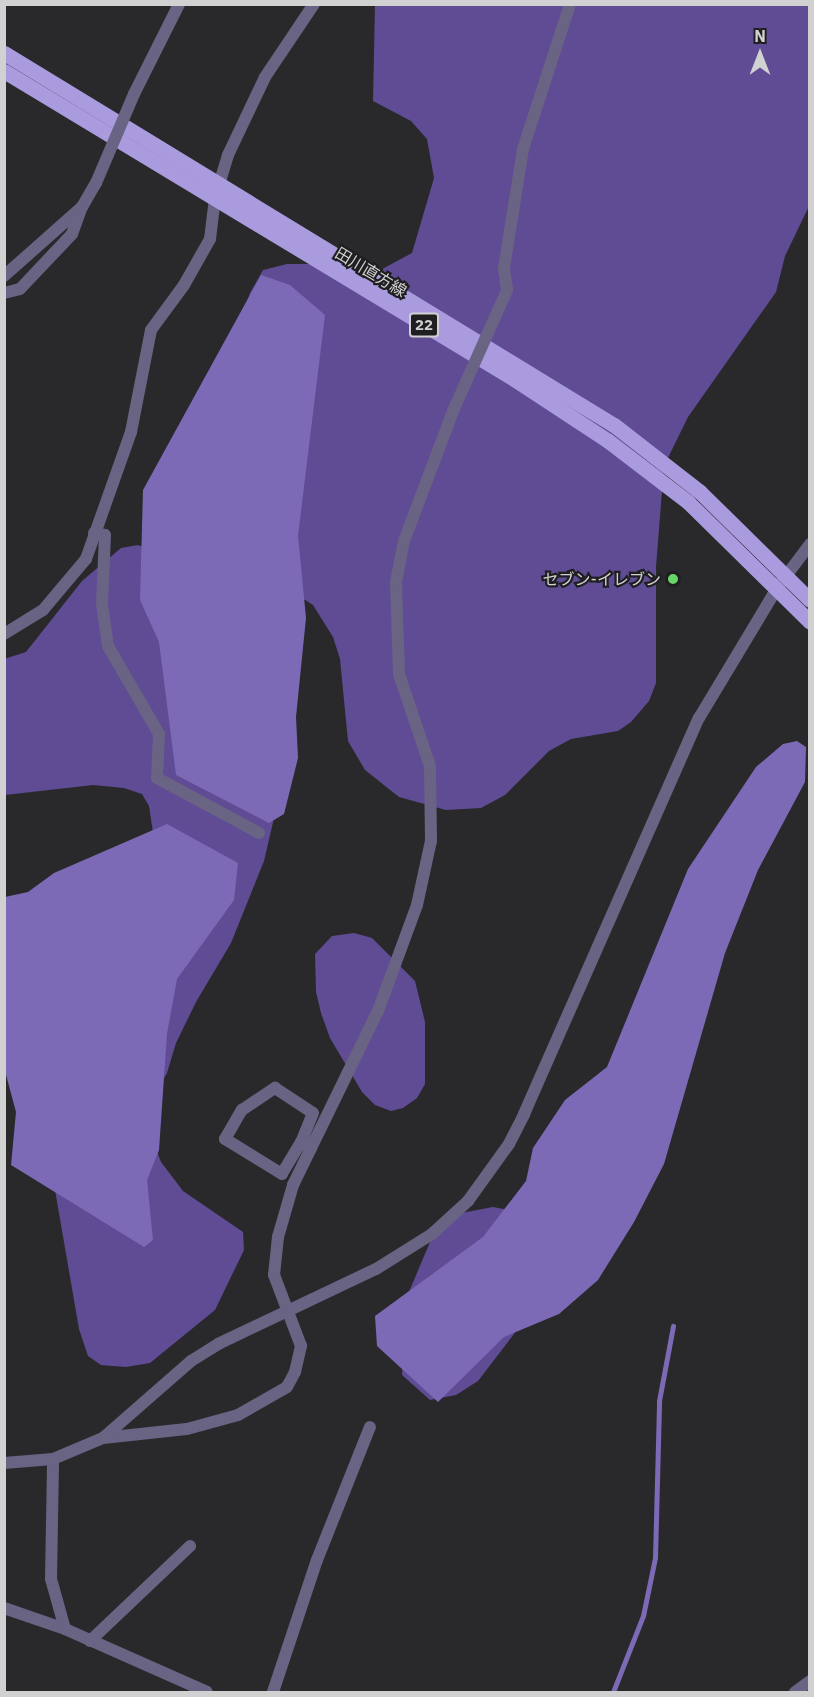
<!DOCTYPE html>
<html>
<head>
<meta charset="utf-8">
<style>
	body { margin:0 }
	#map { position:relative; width:814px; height:1697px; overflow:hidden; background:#29292b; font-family:"IBM Plex Sans","Noto Sans JP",sans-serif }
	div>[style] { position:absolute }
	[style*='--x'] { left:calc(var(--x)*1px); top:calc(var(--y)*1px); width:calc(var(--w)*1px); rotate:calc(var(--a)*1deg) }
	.forest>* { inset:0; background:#5f4c95 }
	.water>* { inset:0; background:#7d6ab7 }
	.stream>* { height:4.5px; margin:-2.25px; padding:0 2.25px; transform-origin:2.25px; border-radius:2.25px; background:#7d6ab7 }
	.minor>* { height:12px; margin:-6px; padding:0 6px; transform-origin:6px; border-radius:6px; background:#696384 }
	.tertiary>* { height:12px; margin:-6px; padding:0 6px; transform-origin:6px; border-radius:6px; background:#696384 }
	.primary>* { height:15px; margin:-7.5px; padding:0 7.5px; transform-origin:7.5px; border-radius:7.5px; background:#aa9bdf }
	.minor-bridge>* { height:12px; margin:-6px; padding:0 6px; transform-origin:6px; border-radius:6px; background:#696384 }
	.dots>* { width:16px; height:16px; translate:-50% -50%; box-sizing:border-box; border:3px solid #1f1f21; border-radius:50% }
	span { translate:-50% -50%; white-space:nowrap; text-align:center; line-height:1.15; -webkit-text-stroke:4.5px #1f1f21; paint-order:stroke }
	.shield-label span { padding:2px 4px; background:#1f1f21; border:2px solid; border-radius:4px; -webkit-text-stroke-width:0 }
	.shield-label { font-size:15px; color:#d1d1d2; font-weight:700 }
	.street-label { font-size:16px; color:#d1d1d2 }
	.poi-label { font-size:16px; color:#d1d1d2 }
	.right { translate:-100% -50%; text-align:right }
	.frame { position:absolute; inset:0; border:6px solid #d1d1d2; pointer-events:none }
	.north { position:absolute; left:730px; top:24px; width:60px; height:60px; -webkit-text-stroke:4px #1f1f21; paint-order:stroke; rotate:0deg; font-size:16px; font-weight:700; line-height:24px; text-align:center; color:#d1d1d2 }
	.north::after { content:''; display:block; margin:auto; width:21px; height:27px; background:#d1d1d2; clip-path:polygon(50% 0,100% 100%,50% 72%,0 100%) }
</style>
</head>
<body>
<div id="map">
	<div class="forest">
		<i style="clip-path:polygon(375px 5px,809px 5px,809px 206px,785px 256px,776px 292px,688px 417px,664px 466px,656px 567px,656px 683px,649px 701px,631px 722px,618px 731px,571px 739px,549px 751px,505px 795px,481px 808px,446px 810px,399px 797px,365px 770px,348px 741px,340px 659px,333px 637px,313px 605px,262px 572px,222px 377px,250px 293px,263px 270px,287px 264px,315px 264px,373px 274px,412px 253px,434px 178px,427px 139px,411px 121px,373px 101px)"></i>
		<i style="clip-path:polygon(138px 545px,162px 554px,274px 818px,264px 861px,231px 943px,196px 1002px,176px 1043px,167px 1073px,154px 1096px,149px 1131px,161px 1162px,183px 1191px,243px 1232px,244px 1250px,215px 1310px,150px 1363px,126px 1367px,101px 1365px,88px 1356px,79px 1329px,50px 1161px,154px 839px,149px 806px,142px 794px,124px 788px,93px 785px,5px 795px,4px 659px,26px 652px,82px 581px,121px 548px)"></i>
		<i style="clip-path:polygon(354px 933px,372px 938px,415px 981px,425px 1022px,425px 1084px,417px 1098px,403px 1108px,391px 1111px,375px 1105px,362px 1092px,330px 1038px,321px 1013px,316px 992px,315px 954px,332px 936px)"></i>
		<i style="clip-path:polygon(493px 1207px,529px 1214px,539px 1286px,514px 1334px,478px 1381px,456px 1395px,430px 1400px,402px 1375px,406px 1299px,430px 1242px,456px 1214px)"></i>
	</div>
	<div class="water">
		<i style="clip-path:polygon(261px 275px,290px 285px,325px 315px,298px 536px,306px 618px,296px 717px,298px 758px,284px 814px,269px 823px,176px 775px,159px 642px,140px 600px,143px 490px)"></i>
		<i style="clip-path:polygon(797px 741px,806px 747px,805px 782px,758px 870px,725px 953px,664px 1164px,634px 1222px,598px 1280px,559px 1314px,504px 1337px,438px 1402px,377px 1346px,375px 1316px,483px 1237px,526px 1181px,533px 1148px,565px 1100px,607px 1067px,688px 869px,756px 767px,783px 744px)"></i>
		<i style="clip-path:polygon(167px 824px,238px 863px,234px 900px,177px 979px,167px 1034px,159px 1150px,147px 1180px,153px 1240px,144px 1247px,11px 1165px,16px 1112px,5px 1071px,5px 897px,28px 892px,54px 873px)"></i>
	</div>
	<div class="stream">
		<i style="--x:613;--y:1692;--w:82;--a:-68.5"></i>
		<i style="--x:643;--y:1616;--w:59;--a:-78.3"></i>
		<i style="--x:655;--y:1558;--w:157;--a:-88.5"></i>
		<i style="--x:659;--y:1401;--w:76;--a:-79.4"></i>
	</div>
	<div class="minor">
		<i style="--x:134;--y:94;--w:101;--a:-63.4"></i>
		<i style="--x:4;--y:276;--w:104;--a:-41.5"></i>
		<i style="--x:82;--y:207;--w:28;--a:-60"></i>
		<i style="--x:507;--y:290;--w:22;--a:-98"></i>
		<i style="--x:504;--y:268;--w:121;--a:-80.9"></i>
		<i style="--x:523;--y:149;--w:152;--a:-72"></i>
		<i style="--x:4;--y:293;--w:16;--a:-14"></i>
		<i style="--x:20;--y:289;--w:76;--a:-46.6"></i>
		<i style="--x:72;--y:234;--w:29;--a:-70"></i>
		<i style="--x:94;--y:533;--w:11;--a:10"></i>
		<i style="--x:105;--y:535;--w:69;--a:92.5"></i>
		<i style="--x:102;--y:604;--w:42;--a:81.9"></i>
		<i style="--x:108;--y:646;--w:102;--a:59.9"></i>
		<i style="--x:159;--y:734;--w:44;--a:92.6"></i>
		<i style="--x:157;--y:778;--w:116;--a:28.3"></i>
		<i style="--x:4;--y:634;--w:46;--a:-31.6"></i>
		<i style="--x:43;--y:610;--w:67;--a:-49.9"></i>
		<i style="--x:86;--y:559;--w:135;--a:-70.5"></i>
		<i style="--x:131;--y:432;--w:104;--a:-78.9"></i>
		<i style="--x:151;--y:330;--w:56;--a:-53.7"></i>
		<i style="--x:184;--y:285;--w:53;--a:-60.5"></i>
		<i style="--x:210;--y:239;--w:41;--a:-83"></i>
		<i style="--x:215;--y:198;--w:45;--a:-73.2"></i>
		<i style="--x:228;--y:155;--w:86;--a:-64.6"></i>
		<i style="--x:265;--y:77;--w:88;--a:-56.1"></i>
		<i style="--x:301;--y:1142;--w:37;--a:121"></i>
		<i style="--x:282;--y:1174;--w:67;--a:-148.4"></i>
		<i style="--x:225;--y:1139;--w:34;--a:-60"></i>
		<i style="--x:242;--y:1110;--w:40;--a:-34"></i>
		<i style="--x:275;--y:1088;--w:45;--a:33.3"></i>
		<i style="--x:313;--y:1113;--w:31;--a:112"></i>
		<i style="--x:301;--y:1142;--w:12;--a:35"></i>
		<i style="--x:103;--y:1438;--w:84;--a:-6.1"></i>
		<i style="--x:187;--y:1429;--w:53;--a:-15.4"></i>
		<i style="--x:238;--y:1415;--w:56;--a:-29.7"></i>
		<i style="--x:287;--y:1387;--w:17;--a:-62"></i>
		<i style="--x:295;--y:1372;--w:27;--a:-77"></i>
		<i style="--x:301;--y:1346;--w:76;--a:-110.8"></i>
		<i style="--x:274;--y:1275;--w:38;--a:-84"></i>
		<i style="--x:278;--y:1237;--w:54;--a:-73.9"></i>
		<i style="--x:293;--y:1185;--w:194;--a:-64"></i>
		<i style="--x:378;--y:1011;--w:113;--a:-69.8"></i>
		<i style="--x:417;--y:905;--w:66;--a:-77.7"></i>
		<i style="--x:431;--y:841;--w:75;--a:-90.8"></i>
		<i style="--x:430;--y:766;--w:97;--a:-108.6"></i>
		<i style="--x:399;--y:674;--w:92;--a:-91.9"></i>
		<i style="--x:396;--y:582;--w:42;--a:-79"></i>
		<i style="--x:404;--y:541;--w:139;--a:-69.3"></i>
		<i style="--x:4;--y:1608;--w:65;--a:19"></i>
		<i style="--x:65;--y:1629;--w:155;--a:23.9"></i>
		<i style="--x:65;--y:1629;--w:52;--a:-105.6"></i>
		<i style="--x:51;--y:1579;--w:120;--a:-89"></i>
		<i style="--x:53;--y:1459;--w:54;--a:-22.8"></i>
		<i style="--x:103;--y:1438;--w:117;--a:-41.2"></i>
		<i style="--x:191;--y:1361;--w:32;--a:-32"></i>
		<i style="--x:218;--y:1344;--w:175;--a:-25.4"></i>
		<i style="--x:376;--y:1269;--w:66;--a:-32"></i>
		<i style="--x:432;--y:1234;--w:49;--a:-42.5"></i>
		<i style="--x:468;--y:1201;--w:70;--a:-54.3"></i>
		<i style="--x:509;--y:1144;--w:34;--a:-63"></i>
		<i style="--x:524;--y:1114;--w:433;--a:-66.2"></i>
		<i style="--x:699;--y:718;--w:152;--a:-59"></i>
		<i style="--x:777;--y:588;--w:55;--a:-53.1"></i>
		<i style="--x:90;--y:1641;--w:138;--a:-43.5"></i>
		<i style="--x:273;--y:1692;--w:139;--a:-71.6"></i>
		<i style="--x:317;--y:1560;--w:143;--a:-68.3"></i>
		<i style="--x:795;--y:1692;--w:19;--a:-36"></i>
	</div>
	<div class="tertiary">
		<i style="--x:4;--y:1463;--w:49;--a:-4.7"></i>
	</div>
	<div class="primary">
		<i style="--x:4;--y:53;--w:714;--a:31.38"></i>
		<i style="--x:614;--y:425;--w:109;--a:37.9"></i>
		<i style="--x:700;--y:492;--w:154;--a:44.5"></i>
		<i style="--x:4;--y:71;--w:596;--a:31.13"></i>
		<i style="--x:514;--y:379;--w:111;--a:33.3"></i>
		<i style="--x:607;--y:440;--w:102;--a:37.4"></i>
		<i style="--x:688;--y:502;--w:171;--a:44.5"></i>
	</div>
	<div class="minor-bridge">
		<i style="--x:96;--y:183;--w:97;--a:-66.9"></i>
		<i style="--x:453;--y:411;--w:133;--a:-65.9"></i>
	</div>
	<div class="dots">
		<i style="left:673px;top:579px;background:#66d467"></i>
	</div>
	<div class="shield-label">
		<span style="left:424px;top:325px">22</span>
	</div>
	<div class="street-label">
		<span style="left:371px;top:272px;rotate:31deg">田川直方線</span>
	</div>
	<div class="poi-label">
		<span class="right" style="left:661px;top:579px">セブン-イレブン</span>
	</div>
	<div class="frame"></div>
	<div class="north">N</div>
</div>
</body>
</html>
